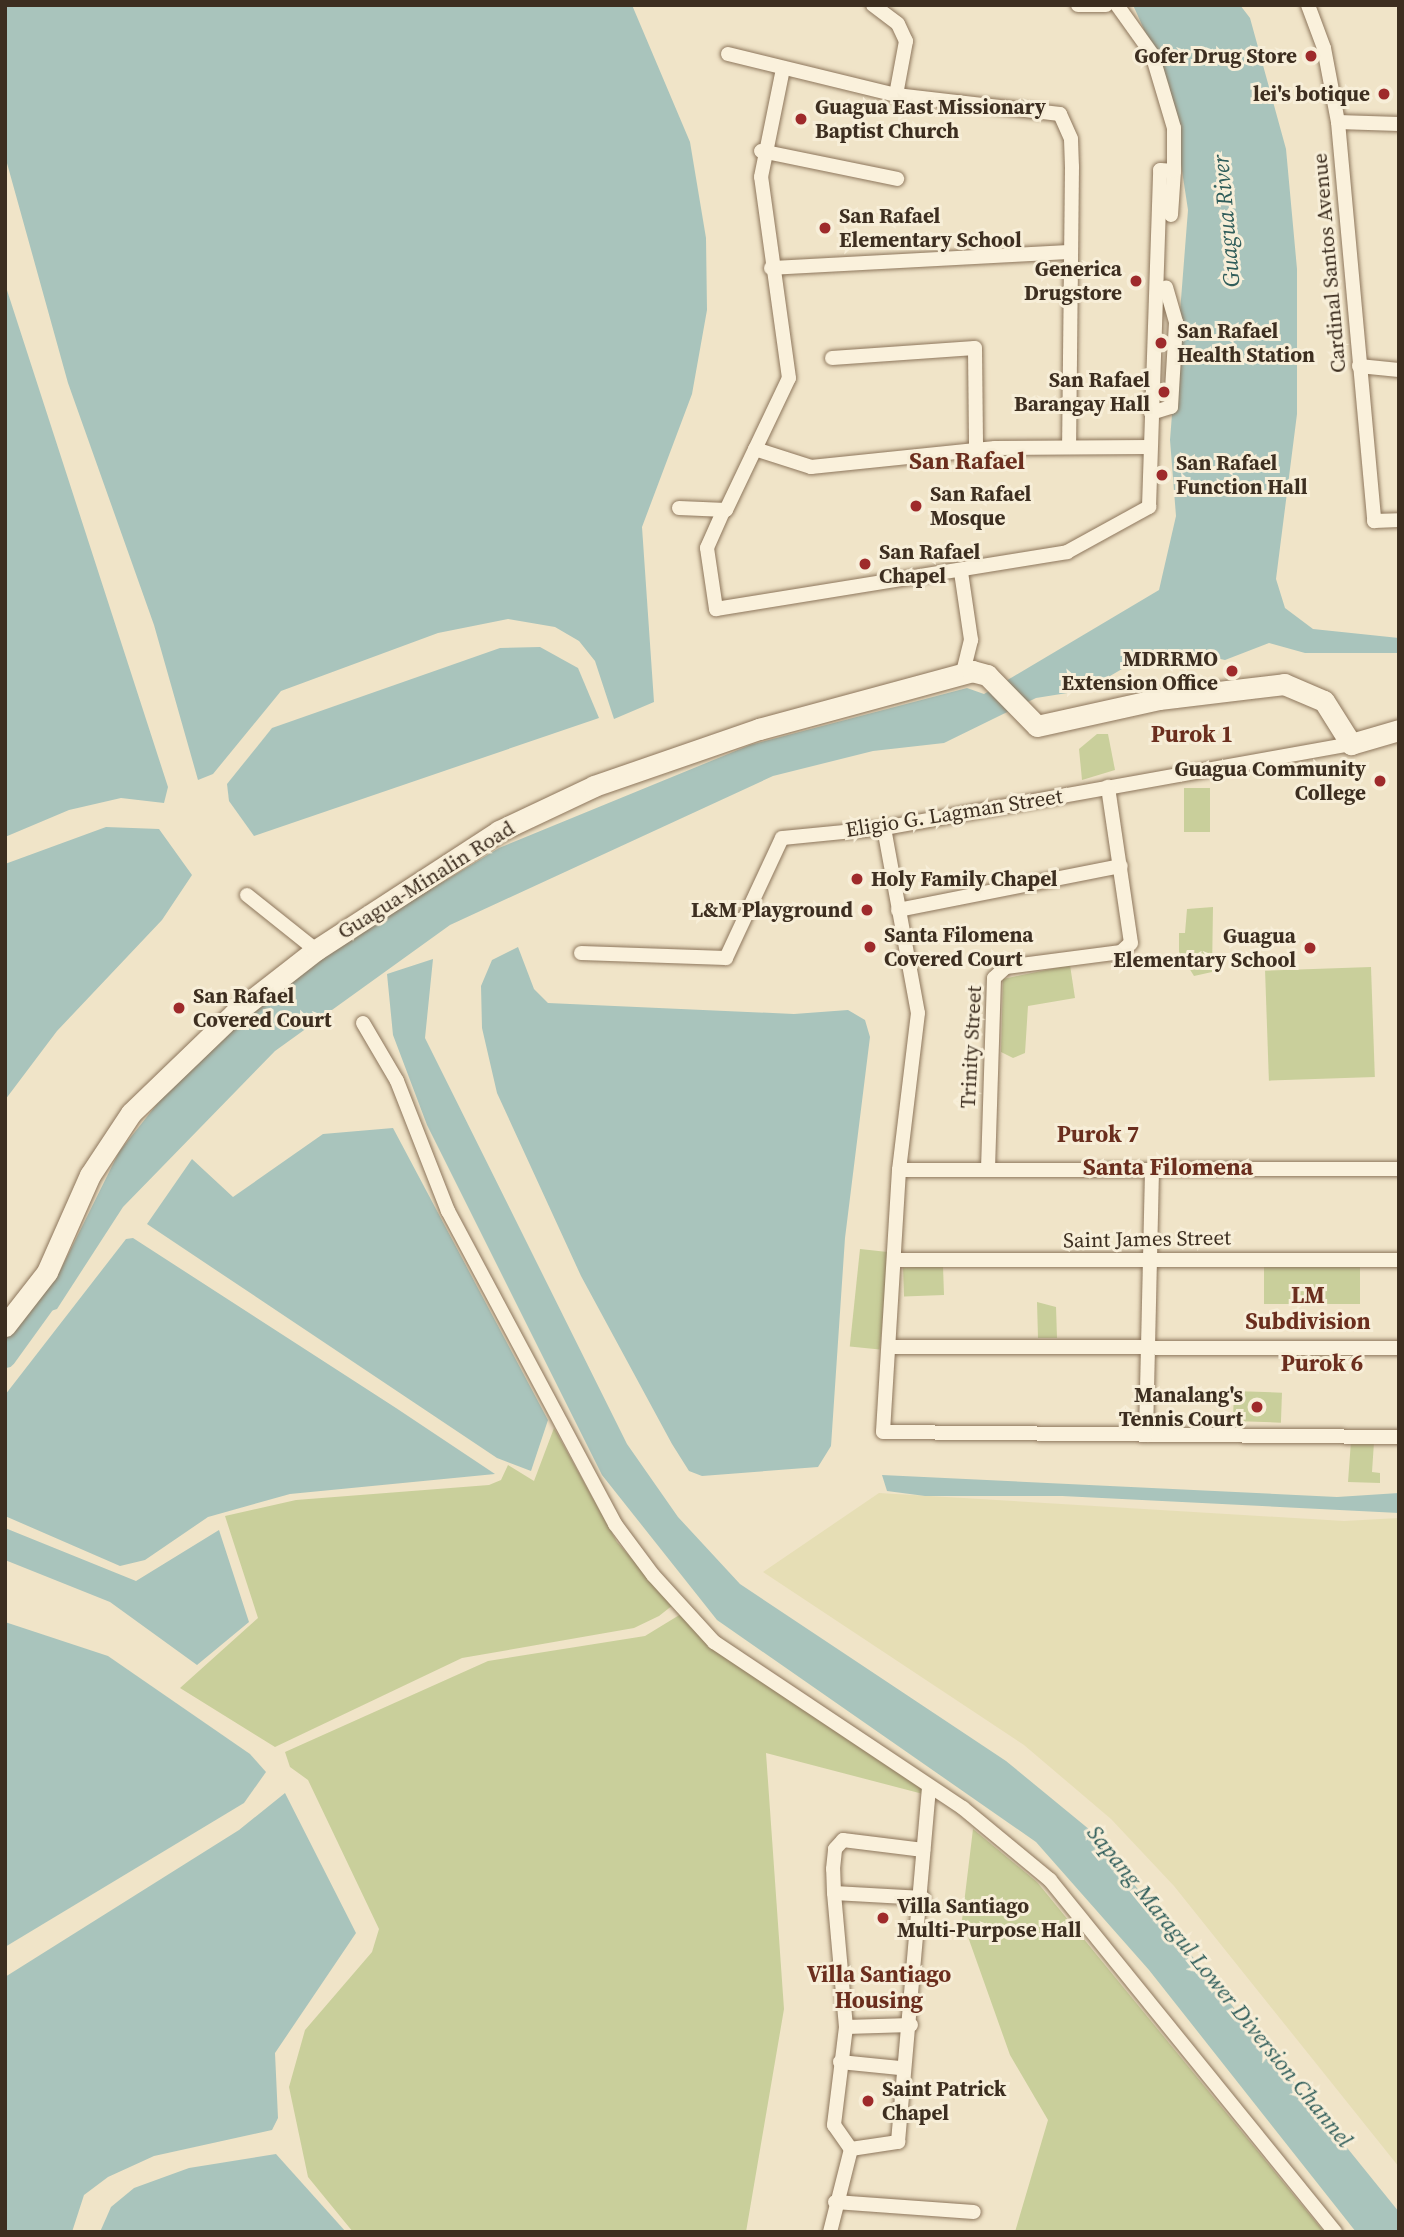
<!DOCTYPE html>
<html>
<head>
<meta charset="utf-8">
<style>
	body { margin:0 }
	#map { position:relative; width:1404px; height:2237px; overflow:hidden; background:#f0e4c8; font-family:"Source Serif 4",serif }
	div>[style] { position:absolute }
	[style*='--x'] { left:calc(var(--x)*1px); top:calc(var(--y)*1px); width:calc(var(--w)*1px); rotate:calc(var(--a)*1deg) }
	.farmland>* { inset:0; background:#e6deb5 }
	.green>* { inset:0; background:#c9cf9b; transform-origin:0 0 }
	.water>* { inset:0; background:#a9c4bc }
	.river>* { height:21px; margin:-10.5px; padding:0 10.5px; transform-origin:10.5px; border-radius:10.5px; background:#a9c4bc }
	.roads { filter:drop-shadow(0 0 2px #8d765c) drop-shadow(0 0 2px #8d765c) }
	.street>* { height:14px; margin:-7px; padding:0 7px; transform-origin:7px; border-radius:7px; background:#faf1dc }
	.secondary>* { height:21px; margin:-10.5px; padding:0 10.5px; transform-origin:10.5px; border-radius:10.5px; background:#faf1dc }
	.dots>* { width:19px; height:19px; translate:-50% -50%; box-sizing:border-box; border:4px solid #f7eed8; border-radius:50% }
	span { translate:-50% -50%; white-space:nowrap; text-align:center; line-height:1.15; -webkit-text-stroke:6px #f7eed8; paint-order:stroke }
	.poi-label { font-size:21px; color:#3d2e20; font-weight:700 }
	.right { translate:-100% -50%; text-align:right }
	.left { translate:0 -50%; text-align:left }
	.street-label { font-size:21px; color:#3d2e20 }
	.water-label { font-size:23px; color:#2f5d5a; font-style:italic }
	.neighbourhood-label { font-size:23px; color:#6b2e1e; font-weight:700 }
	.quarter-label { font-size:24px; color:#6b2e1e; font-weight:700 }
	.frame { position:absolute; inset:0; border:7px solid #3d2e20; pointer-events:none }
</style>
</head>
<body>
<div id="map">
	<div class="farmland">
		<i style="clip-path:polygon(879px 1493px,1344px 1521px,1399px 1518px,1399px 2167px,1174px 1886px,1111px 1819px,1024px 1745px,763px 1572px)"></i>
	</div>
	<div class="green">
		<i style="clip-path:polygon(1097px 734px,1108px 734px,1115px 770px,1082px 780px,1079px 749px)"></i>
		<i style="left:1184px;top:788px;width:26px;height:44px"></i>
		<i style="clip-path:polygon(1213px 907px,1212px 972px,1194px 976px,1179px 952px,1179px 933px,1185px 933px,1187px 909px)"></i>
		<i style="clip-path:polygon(1070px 965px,1075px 998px,1028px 1006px,1025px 1053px,1013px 1058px,1001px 1052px,1003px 979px)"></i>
		<i style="left:1371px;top:967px;width:110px;height:106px;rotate:88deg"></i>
		<i style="left:860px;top:1249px;width:30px;height:98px;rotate:6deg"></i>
		<i style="left:943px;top:1266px;width:29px;height:40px;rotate:88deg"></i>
		<i style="left:1360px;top:1267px;width:37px;height:96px;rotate:90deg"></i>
		<i style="clip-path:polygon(1037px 1302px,1056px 1307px,1057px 1338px,1038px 1338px)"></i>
		<i style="left:1234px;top:1391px;width:48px;height:30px;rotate:2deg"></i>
		<i style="clip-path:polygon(554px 1428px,617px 1542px,673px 1605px,659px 1616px,634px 1628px,462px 1658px,275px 1747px,180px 1688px,258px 1618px,225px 1516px,296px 1500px,489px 1485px,501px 1480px,508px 1465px,534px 1481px)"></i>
		<i style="clip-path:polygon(1351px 1441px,1374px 1442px,1372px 1472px,1380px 1473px,1380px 1483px,1348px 1482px)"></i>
		<i style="clip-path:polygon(681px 1614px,712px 1646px,921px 1784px,923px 1794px,766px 1753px,784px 2009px,746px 2232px,353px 2232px,308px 2177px,289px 2087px,305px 2030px,372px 1952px,379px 1929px,308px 1780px,290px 1767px,285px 1752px,488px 1661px,645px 1636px)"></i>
		<i style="clip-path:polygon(973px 1829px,1037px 1882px,1324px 2232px,1015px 2232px,1048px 2120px,1010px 2055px,962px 1920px)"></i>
	</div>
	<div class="water">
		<i style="clip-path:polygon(5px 5px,632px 5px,690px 142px,706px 238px,707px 310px,692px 394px,642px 527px,654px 702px,614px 719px,595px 661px,579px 641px,555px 627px,508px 619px,438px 633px,281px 691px,213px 774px,198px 780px,154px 625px,68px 383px,5px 156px)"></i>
		<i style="clip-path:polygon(1133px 5px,1240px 5px,1250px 18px,1286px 149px,1297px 269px,1297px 414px,1276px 579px,1285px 608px,1313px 629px,1399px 638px,1399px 653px,1305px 653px,1269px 643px,1225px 660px,1185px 651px,1134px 662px,1086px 690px,1036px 698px,944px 743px,873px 751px,773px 776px,450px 925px,275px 1051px,123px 1207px,57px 1309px,29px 1318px,56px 1279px,119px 1152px,161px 1099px,264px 997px,336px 947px,499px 848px,750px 745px,967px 688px,984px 694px,1159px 590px,1176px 516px,1170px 440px,1188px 210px,1169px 85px)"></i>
		<i style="clip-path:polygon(5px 284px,168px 787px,164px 803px,121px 798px,69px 810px,5px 837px)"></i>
		<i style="clip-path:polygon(540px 647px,578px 668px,599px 718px,254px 836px,229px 801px,227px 784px,272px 728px,500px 648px)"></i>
		<i style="clip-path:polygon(106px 827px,159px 829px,192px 875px,162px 920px,57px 1031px,5px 1100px,5px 864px)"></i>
		<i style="clip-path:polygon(518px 947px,534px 989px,548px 1003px,794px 1014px,848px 1010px,865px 1020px,870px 1037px,845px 1238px,831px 1446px,818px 1467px,702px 1476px,689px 1471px,672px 1444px,581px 1276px,497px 1093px,482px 1028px,481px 986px,492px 960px)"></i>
		<i style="clip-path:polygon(433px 959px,425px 1038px,627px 1444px,678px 1517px,740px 1584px,1006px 1761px,1090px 1830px,1399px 2212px,1399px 2232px,1356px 2232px,1149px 1970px,1036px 1842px,717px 1620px,602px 1475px,427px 1125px,393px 1035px,387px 974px)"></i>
		<i style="clip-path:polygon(393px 1128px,548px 1420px,531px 1471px,497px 1458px,147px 1224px,192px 1159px,233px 1197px,323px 1134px)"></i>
		<i style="clip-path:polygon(133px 1238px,396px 1408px,495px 1474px,290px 1494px,208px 1517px,145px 1560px,120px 1566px,5px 1516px,5px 1395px,126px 1239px)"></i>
		<i style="clip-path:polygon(882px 1475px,1337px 1497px,1399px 1493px,1399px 1513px,1062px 1496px,925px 1496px,887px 1491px)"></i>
		<i style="clip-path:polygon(5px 1528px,136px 1581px,219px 1530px,249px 1622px,197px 1665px,110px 1602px,5px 1560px)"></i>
		<i style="clip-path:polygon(5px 1622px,108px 1656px,250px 1754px,266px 1772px,244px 1803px,5px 1947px)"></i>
		<i style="clip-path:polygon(285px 1793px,356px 1933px,275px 2053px,278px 2118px,272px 2130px,154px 2156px,108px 2177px,84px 2195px,72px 2232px,5px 2232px,5px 1977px,239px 1830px)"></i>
		<i style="clip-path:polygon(276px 2154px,346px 2232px,100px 2232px,111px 2207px,134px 2188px,189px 2168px)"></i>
	</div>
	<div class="river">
		<i style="--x:5;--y:1357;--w:80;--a:-54.1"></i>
	</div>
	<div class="roads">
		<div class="street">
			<i style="--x:873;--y:5;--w:31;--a:37"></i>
			<i style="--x:898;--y:24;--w:19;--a:65"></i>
			<i style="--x:906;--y:41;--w:55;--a:100.5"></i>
			<i style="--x:1078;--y:5;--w:28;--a:0"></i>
			<i style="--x:1308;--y:5;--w:46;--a:69.6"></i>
			<i style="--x:1324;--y:48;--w:75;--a:79.3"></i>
			<i style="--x:1338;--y:122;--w:401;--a:84.8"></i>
			<i style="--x:1374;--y:521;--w:25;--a:-2"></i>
			<i style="--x:728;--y:54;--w:173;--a:13.7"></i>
			<i style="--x:896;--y:95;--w:165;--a:6.6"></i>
			<i style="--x:1060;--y:114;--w:27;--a:66"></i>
			<i style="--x:1071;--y:139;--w:28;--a:88"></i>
			<i style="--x:1072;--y:167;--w:280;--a:90.6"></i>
			<i style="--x:1338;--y:122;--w:61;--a:1.9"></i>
			<i style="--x:761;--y:151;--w:139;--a:11.6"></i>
			<i style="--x:1171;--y:215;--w:44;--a:-86.1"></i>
			<i style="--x:771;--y:268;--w:300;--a:-3.1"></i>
			<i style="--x:832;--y:358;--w:143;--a:-4"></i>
			<i style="--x:975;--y:348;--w:101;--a:89.4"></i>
			<i style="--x:1359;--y:366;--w:40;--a:5.7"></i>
			<i style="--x:1151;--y:413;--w:21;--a:-17"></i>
			<i style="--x:1171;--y:407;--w:85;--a:-86.6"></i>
			<i style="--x:1176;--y:322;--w:36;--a:-106"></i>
			<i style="--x:755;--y:449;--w:59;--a:17.8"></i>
			<i style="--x:811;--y:467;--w:185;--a:-5.9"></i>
			<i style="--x:995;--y:448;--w:154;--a:-0.4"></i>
			<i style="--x:679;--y:508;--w:47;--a:2.4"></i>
			<i style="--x:726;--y:510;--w:146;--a:-64.5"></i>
			<i style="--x:789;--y:378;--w:203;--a:-97.9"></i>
			<i style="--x:761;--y:177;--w:110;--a:-78.5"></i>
			<i style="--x:722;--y:514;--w:37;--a:114"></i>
			<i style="--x:707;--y:548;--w:62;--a:81.6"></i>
			<i style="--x:716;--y:609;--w:356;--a:-9.2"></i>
			<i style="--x:1067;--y:552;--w:94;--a:-28.8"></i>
			<i style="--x:1149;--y:507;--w:337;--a:-88.1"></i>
			<i style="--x:1160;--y:170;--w:14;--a:4"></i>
			<i style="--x:1174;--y:171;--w:43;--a:-90"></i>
			<i style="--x:1174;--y:128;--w:77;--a:-106.6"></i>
			<i style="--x:1152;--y:54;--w:60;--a:-125.5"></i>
			<i style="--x:961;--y:572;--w:69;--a:81.6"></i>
			<i style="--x:971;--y:640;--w:34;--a:104"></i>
			<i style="--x:884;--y:828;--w:188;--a:79.6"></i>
			<i style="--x:918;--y:1013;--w:158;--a:96.9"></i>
			<i style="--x:899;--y:1170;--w:262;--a:93.5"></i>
			<i style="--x:883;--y:1432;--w:516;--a:0.56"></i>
			<i style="--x:247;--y:895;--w:88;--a:38.6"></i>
			<i style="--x:898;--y:910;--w:227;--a:-11.2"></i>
			<i style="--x:581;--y:953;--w:145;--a:2"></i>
			<i style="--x:726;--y:958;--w:132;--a:-65"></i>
			<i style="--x:782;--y:838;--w:102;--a:-5.6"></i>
			<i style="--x:884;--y:828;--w:474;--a:-10.2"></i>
			<i style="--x:363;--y:1023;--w:67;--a:59.6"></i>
			<i style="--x:397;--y:1081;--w:140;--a:68.6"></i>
			<i style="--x:448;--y:1211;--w:355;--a:61.9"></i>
			<i style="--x:615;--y:1524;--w:64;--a:53.3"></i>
			<i style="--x:653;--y:1575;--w:91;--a:47.7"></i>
			<i style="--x:714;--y:1642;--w:299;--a:33.7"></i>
			<i style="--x:963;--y:1808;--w:113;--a:39.6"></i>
			<i style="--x:1050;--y:1880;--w:453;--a:51"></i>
			<i style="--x:988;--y:1169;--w:191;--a:-88.2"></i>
			<i style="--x:994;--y:978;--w:16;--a:-43"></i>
			<i style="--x:1006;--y:967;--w:116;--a:-7.4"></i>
			<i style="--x:1121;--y:952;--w:13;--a:-42"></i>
			<i style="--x:1131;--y:943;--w:158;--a:-98.4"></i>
			<i style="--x:899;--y:1170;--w:500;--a:-0.11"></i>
			<i style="--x:896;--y:1260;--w:503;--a:0"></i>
			<i style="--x:890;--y:1347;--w:509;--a:0.11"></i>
			<i style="--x:1146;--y:1435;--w:263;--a:-88.7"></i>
			<i style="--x:834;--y:1893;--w:135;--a:84.9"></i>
			<i style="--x:846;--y:2027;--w:99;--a:97"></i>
			<i style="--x:834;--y:2125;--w:29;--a:55"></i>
			<i style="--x:923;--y:1898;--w:89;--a:-176.8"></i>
			<i style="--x:834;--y:1893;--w:24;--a:-92"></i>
			<i style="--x:833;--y:1869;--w:20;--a:-84"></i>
			<i style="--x:835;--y:1849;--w:12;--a:-48"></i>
			<i style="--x:843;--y:1840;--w:81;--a:7.1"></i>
			<i style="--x:846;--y:2027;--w:65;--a:-1.8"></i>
			<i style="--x:840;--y:2062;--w:60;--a:5.7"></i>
			<i style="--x:851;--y:2149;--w:48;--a:-8.5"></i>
			<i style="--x:898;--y:2142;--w:355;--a:-85"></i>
			<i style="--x:835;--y:2202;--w:139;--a:4.1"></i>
			<i style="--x:830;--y:2232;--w:86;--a:-75.8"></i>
		</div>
		<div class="secondary">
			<i style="--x:5;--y:1326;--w:68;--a:-52.1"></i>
			<i style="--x:47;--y:1272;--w:106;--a:-66.1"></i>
			<i style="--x:90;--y:1175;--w:74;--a:-56.5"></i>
			<i style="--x:131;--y:1113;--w:144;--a:-43.9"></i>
			<i style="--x:235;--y:1013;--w:103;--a:-37.9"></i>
			<i style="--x:316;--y:950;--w:218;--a:-33"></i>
			<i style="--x:499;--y:831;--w:105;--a:-25.3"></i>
			<i style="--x:594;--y:786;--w:175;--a:-19.1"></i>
			<i style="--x:759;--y:729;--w:221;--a:-15.2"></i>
			<i style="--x:972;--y:671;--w:16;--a:15"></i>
			<i style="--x:987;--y:675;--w:71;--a:45.6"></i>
			<i style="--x:1037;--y:726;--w:125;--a:-12.5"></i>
			<i style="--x:1159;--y:699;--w:126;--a:-6.8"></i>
			<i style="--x:1284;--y:684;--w:43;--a:23"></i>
			<i style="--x:1324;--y:701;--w:51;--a:57.9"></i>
			<i style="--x:1351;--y:744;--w:50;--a:-16.3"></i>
		</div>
	</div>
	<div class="dots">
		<i style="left:1311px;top:56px;background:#9e2a2b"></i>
		<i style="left:1384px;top:94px;background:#9e2a2b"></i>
		<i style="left:801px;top:119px;background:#9e2a2b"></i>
		<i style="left:825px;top:228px;background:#9e2a2b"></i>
		<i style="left:1136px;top:281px;background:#9e2a2b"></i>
		<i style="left:1161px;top:343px;background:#9e2a2b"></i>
		<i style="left:1164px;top:392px;background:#9e2a2b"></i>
		<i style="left:1162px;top:475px;background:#9e2a2b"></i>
		<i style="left:916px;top:506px;background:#9e2a2b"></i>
		<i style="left:865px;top:564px;background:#9e2a2b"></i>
		<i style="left:1232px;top:671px;background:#9e2a2b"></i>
		<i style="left:1380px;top:781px;background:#9e2a2b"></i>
		<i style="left:857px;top:879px;background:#9e2a2b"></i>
		<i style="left:867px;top:910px;background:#9e2a2b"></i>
		<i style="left:870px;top:947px;background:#9e2a2b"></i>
		<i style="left:1310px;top:948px;background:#9e2a2b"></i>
		<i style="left:179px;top:1008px;background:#9e2a2b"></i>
		<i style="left:1257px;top:1407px;background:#9e2a2b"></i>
		<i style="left:883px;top:1918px;background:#9e2a2b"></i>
		<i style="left:868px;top:2101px;background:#9e2a2b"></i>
	</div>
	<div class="poi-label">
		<span class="right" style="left:1297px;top:56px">Gofer Drug Store</span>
		<span class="right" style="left:1370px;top:94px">lei's botique</span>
		<span class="left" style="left:815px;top:119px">Guagua East Missionary<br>Baptist Church</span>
		<span class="left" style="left:839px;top:228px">San Rafael<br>Elementary School</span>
		<span class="right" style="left:1122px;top:281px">Generica<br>Drugstore</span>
		<span class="left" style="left:1177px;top:343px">San Rafael<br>Health Station</span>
		<span class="right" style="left:1150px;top:392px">San Rafael<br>Barangay Hall</span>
		<span class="left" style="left:1176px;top:475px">San Rafael<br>Function Hall</span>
		<span class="left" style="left:930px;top:506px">San Rafael<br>Mosque</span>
		<span class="left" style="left:879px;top:564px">San Rafael<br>Chapel</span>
		<span class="right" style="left:1218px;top:671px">MDRRMO<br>Extension Office</span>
		<span class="right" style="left:1366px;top:781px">Guagua Community<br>College</span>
		<span class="left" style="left:871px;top:879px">Holy Family Chapel</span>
		<span class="right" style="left:853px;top:910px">L&amp;M Playground</span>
		<span class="left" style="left:884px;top:947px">Santa Filomena<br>Covered Court</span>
		<span class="right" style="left:1296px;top:948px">Guagua<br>Elementary School</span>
		<span class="left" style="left:193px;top:1008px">San Rafael<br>Covered Court</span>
		<span class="right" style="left:1243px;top:1407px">Manalang's<br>Tennis Court</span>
		<span class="left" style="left:897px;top:1918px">Villa Santiago<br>Multi-Purpose Hall</span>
		<span class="left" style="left:882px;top:2101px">Saint Patrick<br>Chapel</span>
	</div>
	<div class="street-label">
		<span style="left:1329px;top:263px;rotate:-95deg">Cardinal Santos Avenue</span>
		<span style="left:954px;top:813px;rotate:-9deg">Eligio G. Lagman Street</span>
		<span style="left:426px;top:880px;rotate:-32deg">Guagua-Minalin Road</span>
		<span style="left:971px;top:1047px;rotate:-87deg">Trinity Street</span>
		<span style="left:1147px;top:1239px;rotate:-1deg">Saint James Street</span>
	</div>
	<div class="water-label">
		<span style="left:1226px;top:221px;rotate:-95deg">Guagua River</span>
		<span style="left:1220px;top:1986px;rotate:51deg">Sapang Maragul Lower Diversion Channel</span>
	</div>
	<div class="neighbourhood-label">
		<span style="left:1192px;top:734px">Purok 1</span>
		<span style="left:1098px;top:1134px">Purok 7</span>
		<span style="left:1308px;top:1308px">LM<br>Subdivision</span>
		<span style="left:1322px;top:1363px">Purok 6</span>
		<span style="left:879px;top:1987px">Villa Santiago<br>Housing</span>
	</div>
	<div class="quarter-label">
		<span style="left:967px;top:461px">San Rafael</span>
		<span style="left:1168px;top:1167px">Santa Filomena</span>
	</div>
	<div class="frame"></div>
</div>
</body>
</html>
